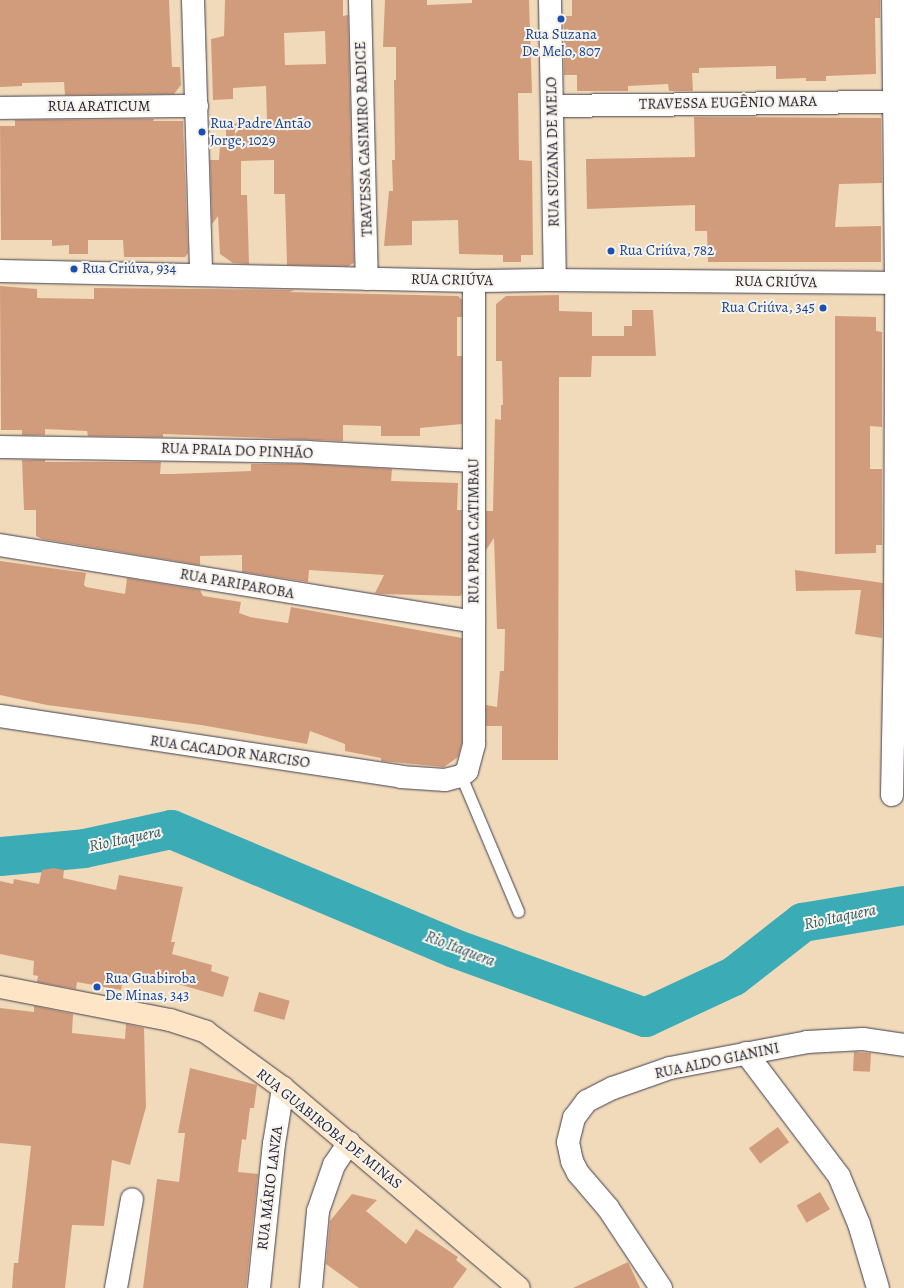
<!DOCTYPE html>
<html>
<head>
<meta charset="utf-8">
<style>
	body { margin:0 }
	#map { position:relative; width:904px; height:1288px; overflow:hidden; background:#f1daba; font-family:Alegreya,serif }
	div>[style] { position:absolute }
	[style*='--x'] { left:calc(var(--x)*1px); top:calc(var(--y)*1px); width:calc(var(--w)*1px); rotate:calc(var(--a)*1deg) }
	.river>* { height:39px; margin:-19.5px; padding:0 19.5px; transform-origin:19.5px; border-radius:19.5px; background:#3bacb6 }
	.building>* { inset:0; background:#d19c7c; transform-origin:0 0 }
	.roads { filter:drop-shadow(0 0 1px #413e4e) drop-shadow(0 0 1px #413e4e) }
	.lane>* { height:11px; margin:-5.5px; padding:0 5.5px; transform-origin:5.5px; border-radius:5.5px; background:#fff }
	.street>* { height:22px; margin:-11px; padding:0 11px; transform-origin:11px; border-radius:11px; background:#fff }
	.secondary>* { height:22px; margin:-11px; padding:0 11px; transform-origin:11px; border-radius:11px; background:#fde5c5 }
	.dots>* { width:11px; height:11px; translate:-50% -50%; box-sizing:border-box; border:2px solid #f7f3e8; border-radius:50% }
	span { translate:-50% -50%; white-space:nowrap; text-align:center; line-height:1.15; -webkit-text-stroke:4px #f7f3e8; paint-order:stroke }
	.transit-label { font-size:15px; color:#164399 }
	.left { translate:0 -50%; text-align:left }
	.right { translate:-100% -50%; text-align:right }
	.street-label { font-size:15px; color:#22223b }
	.water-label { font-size:16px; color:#2c596c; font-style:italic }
</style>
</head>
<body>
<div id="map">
	<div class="river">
		<i style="--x:0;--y:856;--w:84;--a:-5.4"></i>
		<i style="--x:84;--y:848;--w:89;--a:-12.3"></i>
		<i style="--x:171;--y:829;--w:307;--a:22.8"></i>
		<i style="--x:454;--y:948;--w:203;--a:19.9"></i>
		<i style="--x:645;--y:1017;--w:97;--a:-25"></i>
		<i style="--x:733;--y:976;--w:88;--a:-38"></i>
		<i style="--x:802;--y:922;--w:103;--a:-9.5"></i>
	</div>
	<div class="building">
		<i style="clip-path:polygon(0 0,169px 0,172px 67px,180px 67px,181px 85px,174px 94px,65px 95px,64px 82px,22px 83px,22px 86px,0 87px)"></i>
		<i style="clip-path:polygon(evenodd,225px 0,343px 0,343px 16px,348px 15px,354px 263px,348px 266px,287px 265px,285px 194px,274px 194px,274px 160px,241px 161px,241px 195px,247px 195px,249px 264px,233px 263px,220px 254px,218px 216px,212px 224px,210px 160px,219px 160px,220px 145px,226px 145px,226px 124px,267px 122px,266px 86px,233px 88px,233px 99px,213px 100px,211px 39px,224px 36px,225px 0,325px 31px,326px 64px,285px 65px,284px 33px,325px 31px)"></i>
		<i style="clip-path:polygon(385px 0,427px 0,427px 5px,472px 3px,472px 0,529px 0,532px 93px,518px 93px,519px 160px,532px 161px,533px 255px,521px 255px,521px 262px,503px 262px,503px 255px,459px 254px,458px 220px,412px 221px,412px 245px,384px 246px,389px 191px,393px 191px,392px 160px,395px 160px,394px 80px,396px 80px,396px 47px,383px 47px)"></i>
		<i style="clip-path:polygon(572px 0,880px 0,880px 18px,875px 18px,876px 74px,826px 76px,826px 81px,806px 81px,806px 78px,776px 79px,776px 66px,699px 68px,699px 73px,692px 73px,693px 91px,669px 91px,668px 84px,628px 86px,628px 91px,577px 91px,577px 75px,564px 75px,564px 16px,572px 16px)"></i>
		<i style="clip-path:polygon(694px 117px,881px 118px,882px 183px,839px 184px,835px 227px,881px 226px,881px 262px,708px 262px,707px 231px,695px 231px,695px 205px,587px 209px,586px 159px,695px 157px)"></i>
		<i style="clip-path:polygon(154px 119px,153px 121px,183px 121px,188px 253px,185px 257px,124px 257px,123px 240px,88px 240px,88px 254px,69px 254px,69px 245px,52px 246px,52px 240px,1px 240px,0 126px,15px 126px,15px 120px)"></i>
		<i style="clip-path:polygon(0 286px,37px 289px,37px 298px,94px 299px,94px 288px,295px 290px,289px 292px,458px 296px,462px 300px,462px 317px,457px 317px,457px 356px,462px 356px,462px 424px,420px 428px,420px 436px,381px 436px,381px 426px,343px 425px,343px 441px,163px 434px,163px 437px,88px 436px,87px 431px,45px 429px,45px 435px,22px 435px,22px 430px,1px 430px)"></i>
		<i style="clip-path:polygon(559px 295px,559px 311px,592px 312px,592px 336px,624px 336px,624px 326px,632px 326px,632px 310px,653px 310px,656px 356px,592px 356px,591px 377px,559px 377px,558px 760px,502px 760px,502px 726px,486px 726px,486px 705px,497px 707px,500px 671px,504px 671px,505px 629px,497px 629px,494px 538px,486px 550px,486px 511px,493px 511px,495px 419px,501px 420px,501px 405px,503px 405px,502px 361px,496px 361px,496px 304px,506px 296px)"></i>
		<i style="clip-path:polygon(835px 316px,876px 317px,876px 331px,882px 332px,882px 427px,870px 426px,870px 469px,882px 469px,882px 545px,876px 545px,876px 553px,835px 554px)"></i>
		<i style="clip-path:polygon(22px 460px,45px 460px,45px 462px,161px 462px,160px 474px,173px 474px,251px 471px,251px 464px,307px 464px,392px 469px,391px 481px,458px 483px,457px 510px,462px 510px,462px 594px,460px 596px,382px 594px,375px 593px,384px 575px,309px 570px,308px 582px,242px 572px,242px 555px,200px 556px,200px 565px,42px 539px,36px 536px,36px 510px,24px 510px)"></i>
		<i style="clip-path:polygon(0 561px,86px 573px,84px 585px,86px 587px,125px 594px,127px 578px,200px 590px,203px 596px,241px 602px,239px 613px,250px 617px,288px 623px,291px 607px,462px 638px,462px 742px,458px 757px,444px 767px,381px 761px,381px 758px,345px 751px,345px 744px,310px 731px,307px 744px,201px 725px,47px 705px,0 695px)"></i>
		<i style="clip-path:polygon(795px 570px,883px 583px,882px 638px,855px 634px,861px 590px,796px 591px)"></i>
		<i style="clip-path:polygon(54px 868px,64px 870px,63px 878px,116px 890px,119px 875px,183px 887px,171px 942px,175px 942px,172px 954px,212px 965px,211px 971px,229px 977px,223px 997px,164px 980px,163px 984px,124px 976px,121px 990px,77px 982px,76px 989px,37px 982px,38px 976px,33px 975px,34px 961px,0 954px,0 881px,13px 884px,14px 879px,39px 884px,42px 870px)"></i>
		<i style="left:259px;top:992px;width:32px;height:20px;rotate:16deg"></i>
		<i style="clip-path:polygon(34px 1006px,73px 1014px,72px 1033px,125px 1039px,126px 1024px,144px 1028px,146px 1107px,130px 1165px,112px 1160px,104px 1226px,72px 1225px,65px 1288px,12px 1288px,14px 1263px,18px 1263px,31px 1146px,0 1143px,0 1008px,34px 1012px)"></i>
		<i style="left:854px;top:1052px;width:17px;height:19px;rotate:3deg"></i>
		<i style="clip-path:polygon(190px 1068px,257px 1085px,254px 1108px,250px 1108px,246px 1140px,242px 1139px,238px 1172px,258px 1174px,246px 1288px,143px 1288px,157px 1179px,179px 1182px,185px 1133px,178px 1133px)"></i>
		<i style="left:778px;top:1127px;width:19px;height:36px;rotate:54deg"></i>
		<i style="left:820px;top:1192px;width:20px;height:27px;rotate:60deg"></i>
		<i style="clip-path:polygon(352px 1194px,377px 1200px,366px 1211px,406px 1244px,416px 1229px,458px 1257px,456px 1260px,467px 1269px,453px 1288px,359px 1288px,326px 1264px,330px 1221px)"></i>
		<i style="clip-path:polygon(628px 1262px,640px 1288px,573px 1288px)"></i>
	</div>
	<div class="roads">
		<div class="lane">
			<i style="--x:461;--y:776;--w:147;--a:67.1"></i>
		</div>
		<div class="street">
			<i style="--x:193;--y:0;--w:274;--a:88.3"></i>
			<i style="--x:360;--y:0;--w:279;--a:88.6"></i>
			<i style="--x:550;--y:0;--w:280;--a:89"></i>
			<i style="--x:552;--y:106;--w:352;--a:-0.7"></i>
			<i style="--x:0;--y:108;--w:197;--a:-0.6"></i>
			<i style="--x:0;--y:271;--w:474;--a:1.2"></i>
			<i style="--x:474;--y:281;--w:72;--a:-0.8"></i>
			<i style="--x:546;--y:280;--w:358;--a:0.5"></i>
			<i style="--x:0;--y:447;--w:307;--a:0.9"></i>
			<i style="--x:307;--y:452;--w:166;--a:3.1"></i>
			<i style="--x:0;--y:545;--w:480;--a:9.2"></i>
			<i style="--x:0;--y:716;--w:406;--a:8.6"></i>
			<i style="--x:401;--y:777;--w:44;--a:3.9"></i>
			<i style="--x:445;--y:780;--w:16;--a:-14"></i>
			<i style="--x:461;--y:776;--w:8;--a:-40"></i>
			<i style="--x:467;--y:771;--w:28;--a:-75"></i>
			<i style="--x:474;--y:744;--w:463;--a:-90"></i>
			<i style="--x:892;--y:795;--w:161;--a:-88.9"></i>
			<i style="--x:895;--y:634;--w:351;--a:-89.8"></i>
			<i style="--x:896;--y:283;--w:283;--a:-90.6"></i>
			<i style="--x:746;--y:1053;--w:154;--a:52.9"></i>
			<i style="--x:839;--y:1176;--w:52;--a:67.4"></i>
			<i style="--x:859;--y:1224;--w:67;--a:73.5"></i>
			<i style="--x:116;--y:1288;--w:90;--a:-79.8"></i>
			<i style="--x:259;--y:1288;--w:145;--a:-84.1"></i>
			<i style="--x:274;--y:1144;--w:57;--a:-80.9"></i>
			<i style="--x:311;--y:1288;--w:77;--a:-84.8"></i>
			<i style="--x:318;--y:1211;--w:49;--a:-70.8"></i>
			<i style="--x:334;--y:1165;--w:27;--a:-56"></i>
			<i style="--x:661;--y:1288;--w:96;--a:-123.5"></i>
			<i style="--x:608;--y:1208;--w:46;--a:-130.6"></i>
			<i style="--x:578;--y:1173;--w:13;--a:-117"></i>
			<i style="--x:572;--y:1161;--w:19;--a:-102"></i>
			<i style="--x:568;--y:1142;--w:25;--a:-76"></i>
			<i style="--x:574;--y:1118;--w:21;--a:-53"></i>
			<i style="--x:587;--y:1101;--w:29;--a:-27"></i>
			<i style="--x:613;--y:1088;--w:60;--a:-19.3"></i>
			<i style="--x:670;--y:1068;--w:139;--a:-10.7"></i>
			<i style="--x:807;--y:1042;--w:56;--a:-3.1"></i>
			<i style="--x:863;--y:1039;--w:41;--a:8.3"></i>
		</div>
		<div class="secondary">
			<i style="--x:0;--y:987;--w:173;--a:11"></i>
			<i style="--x:170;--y:1020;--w:38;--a:18"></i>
			<i style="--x:206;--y:1032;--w:95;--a:36"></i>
			<i style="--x:283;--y:1088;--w:309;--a:40.3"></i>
		</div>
	</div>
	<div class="dots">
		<i style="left:561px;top:19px;background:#1a4fb4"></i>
		<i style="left:202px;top:132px;background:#1a4fb4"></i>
		<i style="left:611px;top:251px;background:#1a4fb4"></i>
		<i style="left:74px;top:269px;background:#1a4fb4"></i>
		<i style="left:823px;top:308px;background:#1a4fb4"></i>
		<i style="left:97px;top:987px;background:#1a4fb4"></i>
	</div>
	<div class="transit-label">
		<span style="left:561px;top:43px">Rua Suzana<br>De Melo, 807</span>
		<span class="left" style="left:210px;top:132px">Rua Padre Antão<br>Jorge, 1029</span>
		<span class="left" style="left:619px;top:251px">Rua Criúva, 782</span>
		<span class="left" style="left:82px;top:269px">Rua Criúva, 934</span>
		<span class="right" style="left:815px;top:308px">Rua Criúva, 345</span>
		<span class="left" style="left:105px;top:987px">Rua Guabiroba<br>De Minas, 343</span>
	</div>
	<div class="street-label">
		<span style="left:728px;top:103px;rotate:-1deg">TRAVESSA EUGÊNIO MARA</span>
		<span style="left:99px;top:107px">RUA ARATICUM</span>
		<span style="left:364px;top:139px;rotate:-92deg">TRAVESSA CASIMIRO RADICE</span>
		<span style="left:553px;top:152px;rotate:-91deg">RUA SUZANA DE MELO</span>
		<span style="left:452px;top:280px;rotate:1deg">RUA CRIÚVA</span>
		<span style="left:776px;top:282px;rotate:1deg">RUA CRIÚVA</span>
		<span style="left:237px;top:451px;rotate:2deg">RUA PRAIA DO PINHÃO</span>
		<span style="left:474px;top:531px;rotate:-90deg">RUA PRAIA CATIMBAU</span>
		<span style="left:237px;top:584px;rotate:10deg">RUA PARIPAROBA</span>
		<span style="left:230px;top:752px;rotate:8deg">RUA CACADOR NARCISO</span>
		<span style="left:717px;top:1061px;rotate:-12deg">RUA ALDO GIANINI</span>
		<span style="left:329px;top:1129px;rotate:39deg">RUA GUABIROBA DE MINAS</span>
		<span style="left:270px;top:1188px;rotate:-83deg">RUA MÁRIO LANZA</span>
	</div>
	<div class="water-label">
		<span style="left:125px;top:839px;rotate:-12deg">Rio Itaquera</span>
		<span style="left:840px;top:917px;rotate:-12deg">Rio Itaquera</span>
		<span style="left:460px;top:949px;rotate:21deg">Rio Itaquera</span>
	</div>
</div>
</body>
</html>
